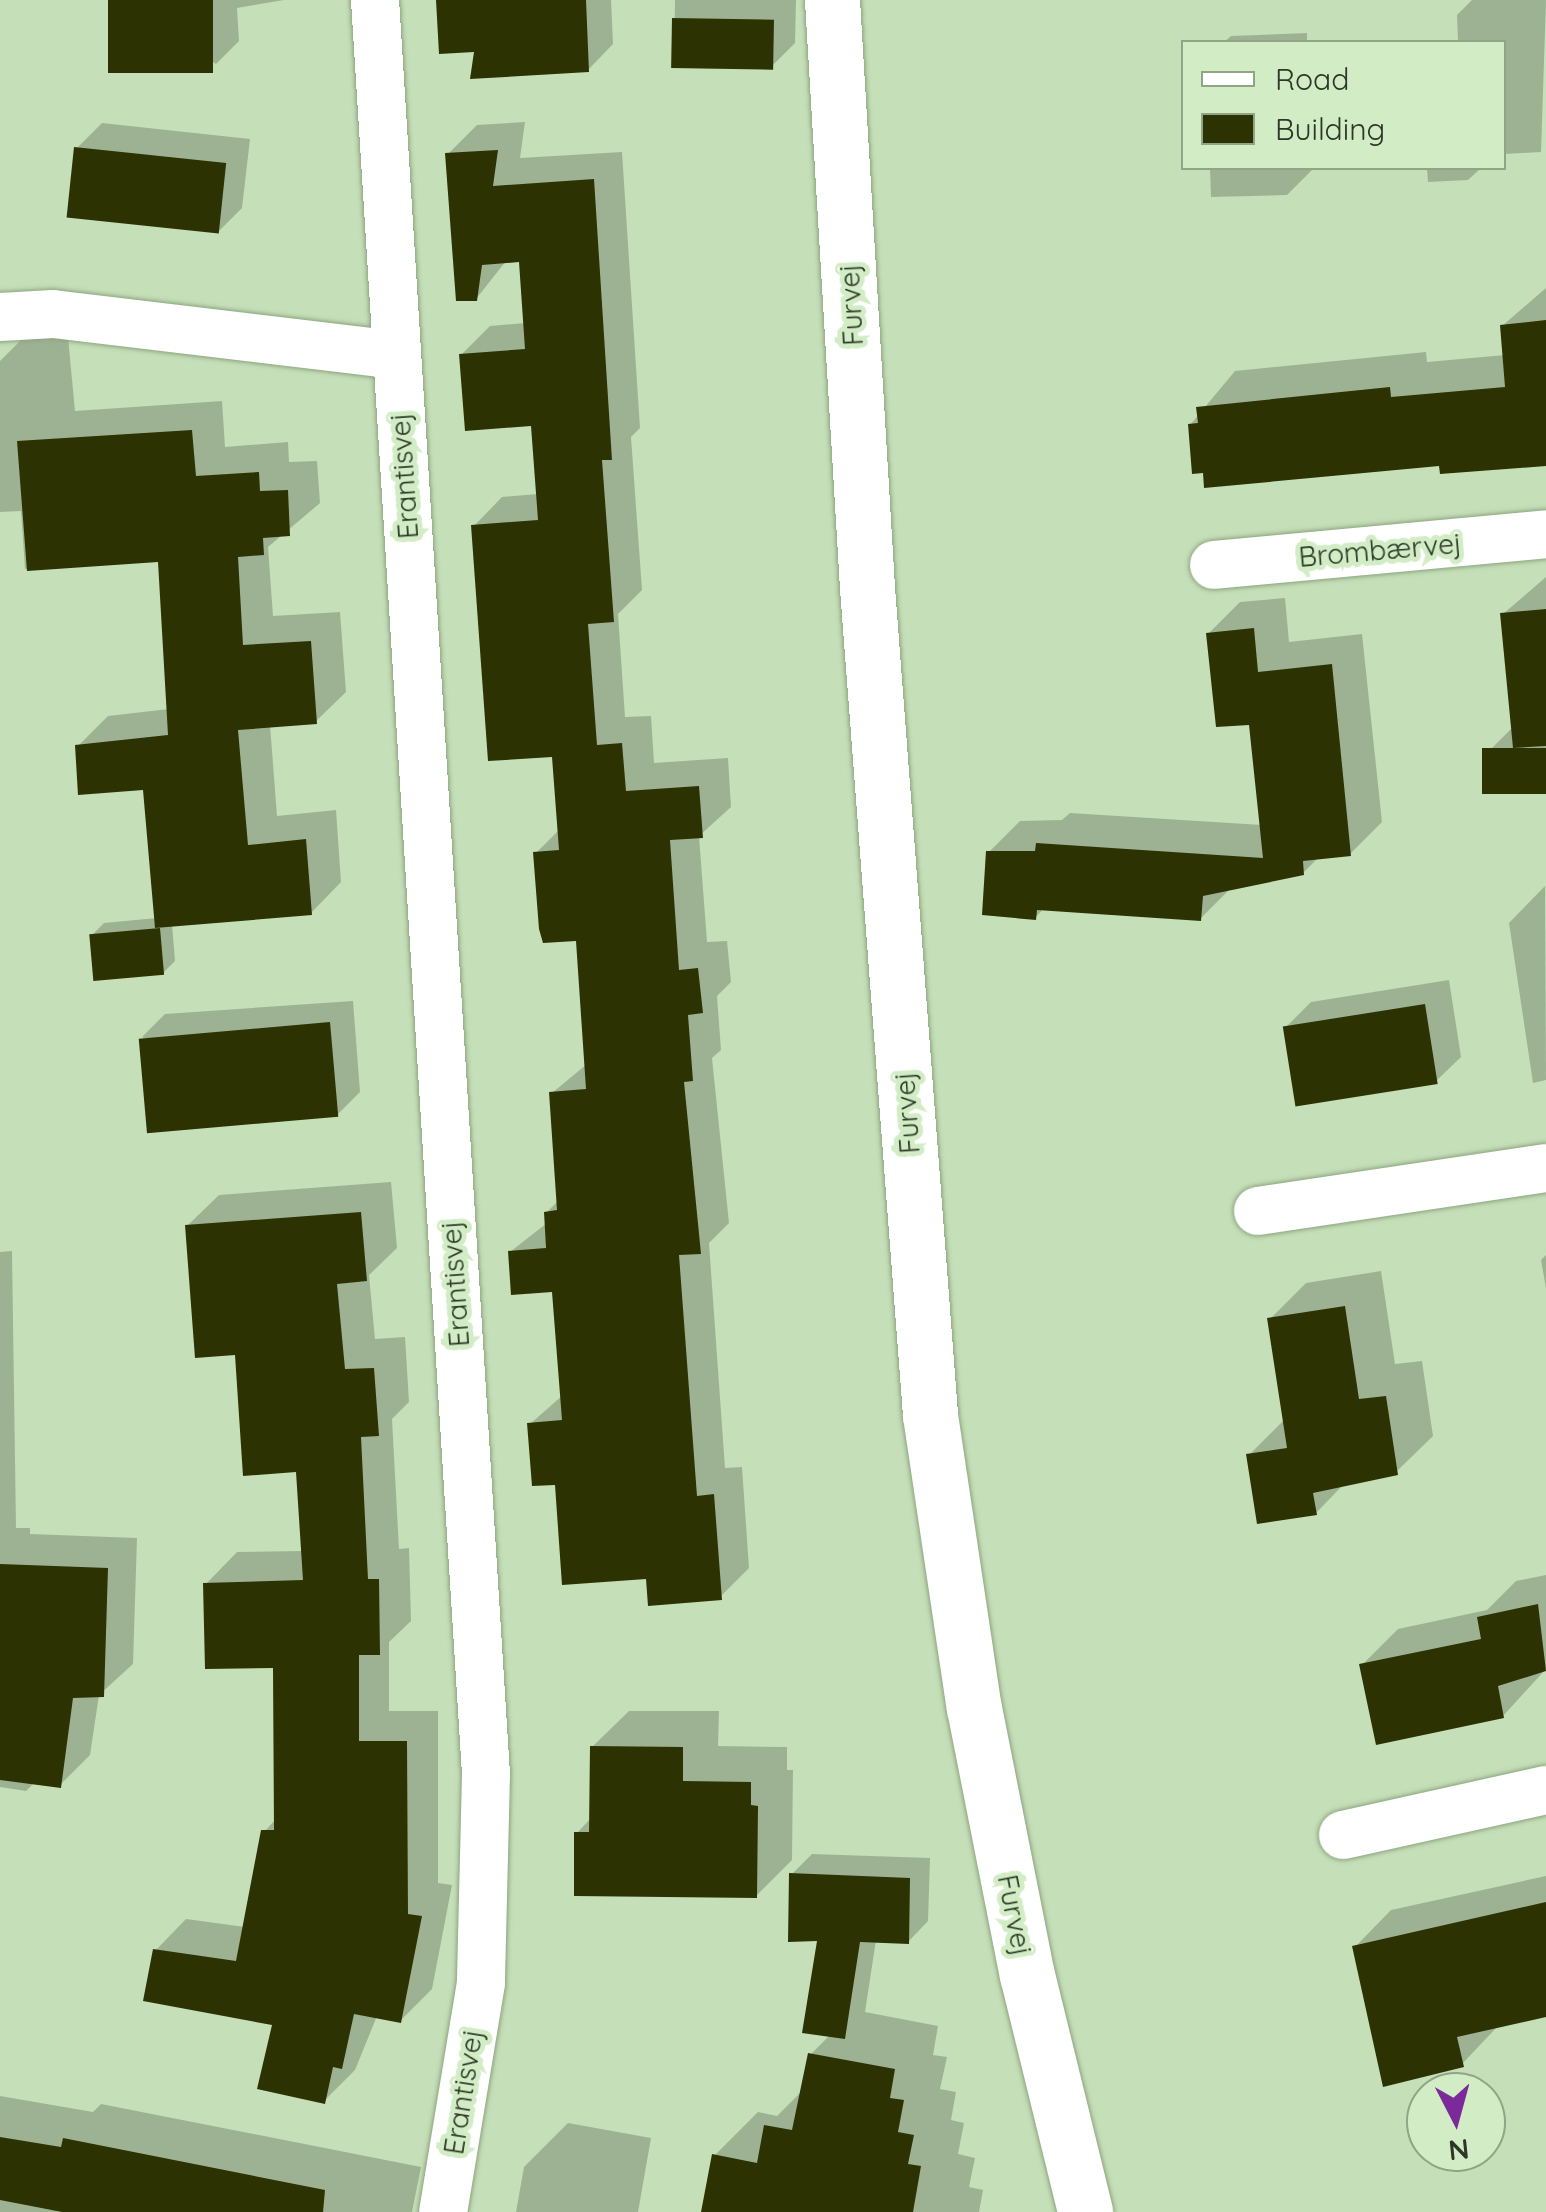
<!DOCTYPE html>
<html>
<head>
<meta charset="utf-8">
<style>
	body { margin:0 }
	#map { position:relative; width:1546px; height:2212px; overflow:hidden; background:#c5dfb8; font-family:Quicksand,sans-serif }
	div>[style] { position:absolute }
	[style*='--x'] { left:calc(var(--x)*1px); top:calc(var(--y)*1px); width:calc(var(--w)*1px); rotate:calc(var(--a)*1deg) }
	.shadow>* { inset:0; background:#0003 }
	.building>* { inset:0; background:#2d3202; transform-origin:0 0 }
	.roads { filter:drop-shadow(0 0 2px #8ca580) drop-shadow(0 0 2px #8ca580) }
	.minor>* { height:48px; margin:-24px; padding:0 24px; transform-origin:24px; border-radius:24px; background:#fff }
	.secondary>* { height:55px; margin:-27.5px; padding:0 27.5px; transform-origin:27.5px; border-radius:27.5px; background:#fff }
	span { translate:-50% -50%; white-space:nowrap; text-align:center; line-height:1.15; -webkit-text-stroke:10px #d2edc5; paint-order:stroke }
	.street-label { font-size:28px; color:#2d3727 }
	.legend { position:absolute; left:1181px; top:40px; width:325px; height:130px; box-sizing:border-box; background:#d2edc5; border:2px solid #90a486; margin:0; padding:12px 18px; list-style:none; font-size:30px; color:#2d3727 }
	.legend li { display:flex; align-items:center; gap:20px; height:50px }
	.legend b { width:50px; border:2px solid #90a486 }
	.north { position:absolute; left:1406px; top:2072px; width:100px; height:100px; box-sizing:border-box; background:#d2edc5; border:2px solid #90a486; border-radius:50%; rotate:174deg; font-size:28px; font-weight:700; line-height:40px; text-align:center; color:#2d3727 }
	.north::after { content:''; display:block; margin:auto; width:35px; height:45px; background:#7c2a9a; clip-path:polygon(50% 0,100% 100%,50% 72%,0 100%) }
</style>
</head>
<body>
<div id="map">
	<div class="shadow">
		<i style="clip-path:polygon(111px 0,284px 0,237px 8px,239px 41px,216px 64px)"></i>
		<i style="clip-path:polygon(438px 0,611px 0,613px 44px,588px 70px,477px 50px)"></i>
		<i style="clip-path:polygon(675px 0,796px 0,795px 43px,772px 66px,674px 65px)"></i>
		<i style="clip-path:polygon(1472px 0,1546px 0,1541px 152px,1504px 154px,1504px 42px,1458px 42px,1457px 15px)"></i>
		<i style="clip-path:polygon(1307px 33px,1307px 42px,1224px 42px,1231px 36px)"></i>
		<i style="clip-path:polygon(525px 122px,520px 158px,622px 152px,640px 428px,631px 437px,642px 590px,618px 614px,625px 717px,651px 716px,654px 763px,728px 758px,731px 807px,699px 836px,707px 942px,727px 941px,731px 982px,717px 996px,721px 1050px,712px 1058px,729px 1223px,709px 1243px,725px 1468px,742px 1467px,749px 1568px,720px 1597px,648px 1576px,557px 1482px,530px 1424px,563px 1395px,555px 1289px,510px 1252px,547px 1223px,546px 1213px,559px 1200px,552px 1093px,587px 1064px,578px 938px,536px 853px,560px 829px,555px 754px,474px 526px,502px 497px,538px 494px,533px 424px,461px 355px,490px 326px,526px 323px,521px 260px,506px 261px,476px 299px,448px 154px,477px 125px)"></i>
		<i style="clip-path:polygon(102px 123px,250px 139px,242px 208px,217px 233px,77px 148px)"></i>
		<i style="clip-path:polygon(1210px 168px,1312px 168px,1312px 170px,1287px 195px,1211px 197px)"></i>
		<i style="clip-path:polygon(1427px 168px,1481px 168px,1468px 180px,1428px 182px)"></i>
		<i style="clip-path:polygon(1546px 288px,1546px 460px,1205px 470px,1190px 425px,1235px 371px,1426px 352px,1427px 362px,1505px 355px,1502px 326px)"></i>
		<i style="clip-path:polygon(68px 337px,75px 411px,222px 401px,225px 447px,288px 442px,289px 462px,317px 461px,320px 503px,268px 547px,273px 616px,340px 612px,346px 692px,315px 722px,270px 725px,277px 816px,336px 810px,341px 882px,311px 913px,172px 924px,175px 961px,163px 973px,92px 935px,104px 923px,157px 918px,146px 787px,78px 746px,108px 716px,169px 709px,161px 559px,25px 569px,21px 511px,0 512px,0 361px,21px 340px)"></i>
		<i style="clip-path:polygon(1546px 577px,1546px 792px,1484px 756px,1514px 726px,1503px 614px)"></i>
		<i style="clip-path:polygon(1285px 598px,1289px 642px,1362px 634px,1382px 822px,1350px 854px,1319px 857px,1303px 873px,1231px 888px,1200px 919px,1044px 908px,1036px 917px,989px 852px,1020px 821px,1062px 820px,1070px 813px,1262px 825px,1251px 722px,1208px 634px,1240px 602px)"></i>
		<i style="clip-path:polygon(1545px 886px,1546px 1080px,1533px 1083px,1509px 923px)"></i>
		<i style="clip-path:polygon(1449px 980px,1461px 1057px,1435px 1082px,1286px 1027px,1311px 1002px)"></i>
		<i style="clip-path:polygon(353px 1001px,360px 1092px,337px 1115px,142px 1037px,165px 1014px)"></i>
		<i style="clip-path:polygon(391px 1182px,397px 1248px,369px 1275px,375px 1339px,405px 1337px,409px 1402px,392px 1419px,399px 1549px,409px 1548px,411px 1621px,389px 1642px,389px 1711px,438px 1711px,438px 1883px,452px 1885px,432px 1989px,401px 2020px,377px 2016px,355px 2070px,324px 2101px,275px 2023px,155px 1951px,186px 1919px,245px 1927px,264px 1832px,276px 1819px,276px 1665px,206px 1584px,237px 1552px,303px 1551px,298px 1470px,237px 1352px,187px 1226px,219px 1195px)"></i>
		<i style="clip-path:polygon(12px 1251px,16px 1528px,30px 1528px,30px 1534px,137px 1538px,133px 1664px,99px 1695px,90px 1755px,60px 1785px,35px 1782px,26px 1791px,0 1787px,0 1252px)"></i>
		<i style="clip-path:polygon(1546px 1255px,1546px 1288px,1541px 1260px)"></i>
		<i style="clip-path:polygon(1381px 1271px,1395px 1364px,1422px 1361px,1433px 1436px,1396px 1472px,1344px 1484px,1316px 1513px,1249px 1455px,1285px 1419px,1270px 1319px,1306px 1283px)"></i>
		<i style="clip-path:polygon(1546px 1575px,1546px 1669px,1503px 1716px,1362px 1665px,1398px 1629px,1487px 1610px,1516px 1581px)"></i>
		<i style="clip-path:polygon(629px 1711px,719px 1711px,718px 1746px,787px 1747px,787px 1770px,793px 1770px,792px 1860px,756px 1896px,577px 1833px,591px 1818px,592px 1747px)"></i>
		<i style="clip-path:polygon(812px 1854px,930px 1858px,928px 1921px,908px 1942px,876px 1940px,865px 2012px,938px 2026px,933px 2055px,947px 2057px,940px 2089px,956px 2092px,951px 2120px,964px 2123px,958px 2154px,975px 2158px,969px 2187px,983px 2190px,979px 2212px,702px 2212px,714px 2156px,758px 2112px,777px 2116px,803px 2090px,811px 2054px,831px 2034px,819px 1939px,792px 1874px)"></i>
		<i style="clip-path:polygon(1546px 1876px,1546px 2015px,1498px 2026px,1462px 2064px,1355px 1947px,1391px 1910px)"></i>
		<i style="clip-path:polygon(0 2096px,93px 2112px,101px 2104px,421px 2167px,412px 2212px,0 2212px)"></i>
		<i style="clip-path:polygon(568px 2123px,651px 2138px,638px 2212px,516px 2212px,524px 2167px)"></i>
	</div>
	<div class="building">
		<i style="left:108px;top:0;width:105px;height:73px"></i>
		<i style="clip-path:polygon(436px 0,586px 0,589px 72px,470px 79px,474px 52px,439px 54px)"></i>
		<i style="left:672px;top:18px;width:102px;height:50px;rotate:1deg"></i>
		<i style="left:74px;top:147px;width:153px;height:71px;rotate:6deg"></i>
		<i style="clip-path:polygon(498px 150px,493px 186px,594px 179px,612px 460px,602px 460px,614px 622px,588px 624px,597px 745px,622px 743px,626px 791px,699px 786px,703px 838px,670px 840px,679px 970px,698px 968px,703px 1013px,688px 1015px,693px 1081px,684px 1082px,701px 1254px,679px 1255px,697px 1496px,714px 1494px,722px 1600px,648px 1606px,646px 1579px,562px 1585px,555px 1485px,532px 1486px,527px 1423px,562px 1420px,552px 1292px,511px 1295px,508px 1251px,546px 1248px,544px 1212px,557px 1210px,549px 1092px,586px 1089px,576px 941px,543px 943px,539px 929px,533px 852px,559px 850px,552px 757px,488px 761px,471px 525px,538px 520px,531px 426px,465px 431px,459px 354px,525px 349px,519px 262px,482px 265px,477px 301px,456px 301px,445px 153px)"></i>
		<i style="clip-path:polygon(1546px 320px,1546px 466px,1440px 474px,1439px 466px,1204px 488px,1203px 473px,1192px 474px,1188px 424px,1198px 423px,1196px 407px,1390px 387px,1391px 397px,1505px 387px,1500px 325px)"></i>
		<i style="clip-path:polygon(192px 430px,196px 476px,259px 472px,260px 491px,288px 490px,290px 536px,263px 538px,264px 555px,238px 557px,243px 645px,311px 641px,317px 724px,238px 730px,248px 845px,306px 839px,312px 915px,155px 928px,143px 790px,78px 795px,75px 745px,168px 735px,158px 562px,27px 571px,17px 441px)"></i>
		<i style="clip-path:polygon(1546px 609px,1546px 746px,1513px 748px,1500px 613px)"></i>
		<i style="clip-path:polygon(1254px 628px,1258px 672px,1332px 664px,1351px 856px,1303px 861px,1304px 875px,1203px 896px,1201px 921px,1037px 910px,1036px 920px,982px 915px,986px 851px,1035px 851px,1036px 843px,1263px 858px,1249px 725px,1216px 727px,1206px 633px)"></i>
		<i style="left:1546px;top:748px;width:46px;height:64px;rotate:90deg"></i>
		<i style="left:160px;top:928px;width:47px;height:71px;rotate:85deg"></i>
		<i style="left:1425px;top:1004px;width:81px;height:144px;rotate:81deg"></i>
		<i style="left:330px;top:1022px;width:95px;height:192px;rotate:85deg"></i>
		<i style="clip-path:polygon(361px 1212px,367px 1281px,337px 1284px,345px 1369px,374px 1368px,379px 1436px,361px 1437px,368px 1579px,379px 1579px,380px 1655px,359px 1655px,359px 1741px,407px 1741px,408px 1914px,422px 1916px,401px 2023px,354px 2014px,342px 2069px,333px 2067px,325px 2104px,257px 2089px,272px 2025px,143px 2001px,153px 1949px,236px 1961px,261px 1830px,274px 1830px,273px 1668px,205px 1669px,203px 1583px,303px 1580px,296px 1472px,243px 1476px,235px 1355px,195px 1358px,185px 1225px)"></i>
		<i style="clip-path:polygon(1345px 1306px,1359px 1399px,1386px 1396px,1398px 1475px,1313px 1493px,1317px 1515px,1257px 1524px,1246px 1454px,1287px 1448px,1267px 1318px)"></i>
		<i style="clip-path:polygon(0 1564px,108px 1568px,104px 1697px,73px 1698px,61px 1788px,0 1780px)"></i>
		<i style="clip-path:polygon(1538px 1604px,1546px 1671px,1498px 1686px,1504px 1718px,1376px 1745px,1359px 1664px,1481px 1639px,1477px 1617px)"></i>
		<i style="clip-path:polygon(590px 1746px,683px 1747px,683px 1781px,751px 1782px,751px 1805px,758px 1806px,757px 1898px,574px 1896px,574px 1832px,589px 1832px)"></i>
		<i style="clip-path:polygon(789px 1873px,910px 1878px,909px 1944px,860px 1942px,845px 2039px,802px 2033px,817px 1941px,788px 1942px)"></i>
		<i style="clip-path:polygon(1546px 1902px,1546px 2017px,1457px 2037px,1464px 2067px,1383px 2087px,1352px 1946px)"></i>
		<i style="clip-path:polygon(808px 2053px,895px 2069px,890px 2098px,904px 2100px,898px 2132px,914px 2135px,908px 2164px,921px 2166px,913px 2212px,701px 2212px,712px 2154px,757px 2163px,764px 2125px,792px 2130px)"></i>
		<i style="clip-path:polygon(0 2137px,61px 2147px,63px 2138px,325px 2190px,323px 2212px,62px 2212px,0 2200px)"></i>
	</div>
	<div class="roads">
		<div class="minor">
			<i style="--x:375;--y:0;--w:1777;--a:86.42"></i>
			<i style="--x:486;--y:1774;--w:209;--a:91.4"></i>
			<i style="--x:481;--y:1983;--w:232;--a:99.4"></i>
			<i style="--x:0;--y:317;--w:53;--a:-3.2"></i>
			<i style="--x:53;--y:314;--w:346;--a:6.8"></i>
			<i style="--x:1214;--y:565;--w:333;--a:-5.3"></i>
			<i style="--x:1258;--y:1211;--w:291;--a:-8.5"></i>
			<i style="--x:1343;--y:1835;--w:208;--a:-12.5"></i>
		</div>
		<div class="secondary">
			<i style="--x:832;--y:0;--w:589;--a:86.59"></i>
			<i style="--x:867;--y:588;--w:829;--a:85.64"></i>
			<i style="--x:930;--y:1415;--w:296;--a:81.5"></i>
			<i style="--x:974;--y:1708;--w:272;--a:78.8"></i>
			<i style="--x:1027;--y:1975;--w:244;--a:76.2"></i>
		</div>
	</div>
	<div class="street-label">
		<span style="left:851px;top:305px;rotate:-93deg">Furvej</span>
		<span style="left:404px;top:476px;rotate:-94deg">Erantisvej</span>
		<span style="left:1380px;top:550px;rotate:-5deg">Brombærvej</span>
		<span style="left:907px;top:1113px;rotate:-94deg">Furvej</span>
		<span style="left:455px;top:1284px;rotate:-94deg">Erantisvej</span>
		<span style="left:1015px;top:1915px;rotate:79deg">Furvej</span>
		<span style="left:463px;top:2092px;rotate:-81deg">Erantisvej</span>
	</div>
	<ul class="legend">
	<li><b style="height:12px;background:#fff"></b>Road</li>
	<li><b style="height:28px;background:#2d3202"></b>Building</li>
	</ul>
	<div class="north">N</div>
</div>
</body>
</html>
